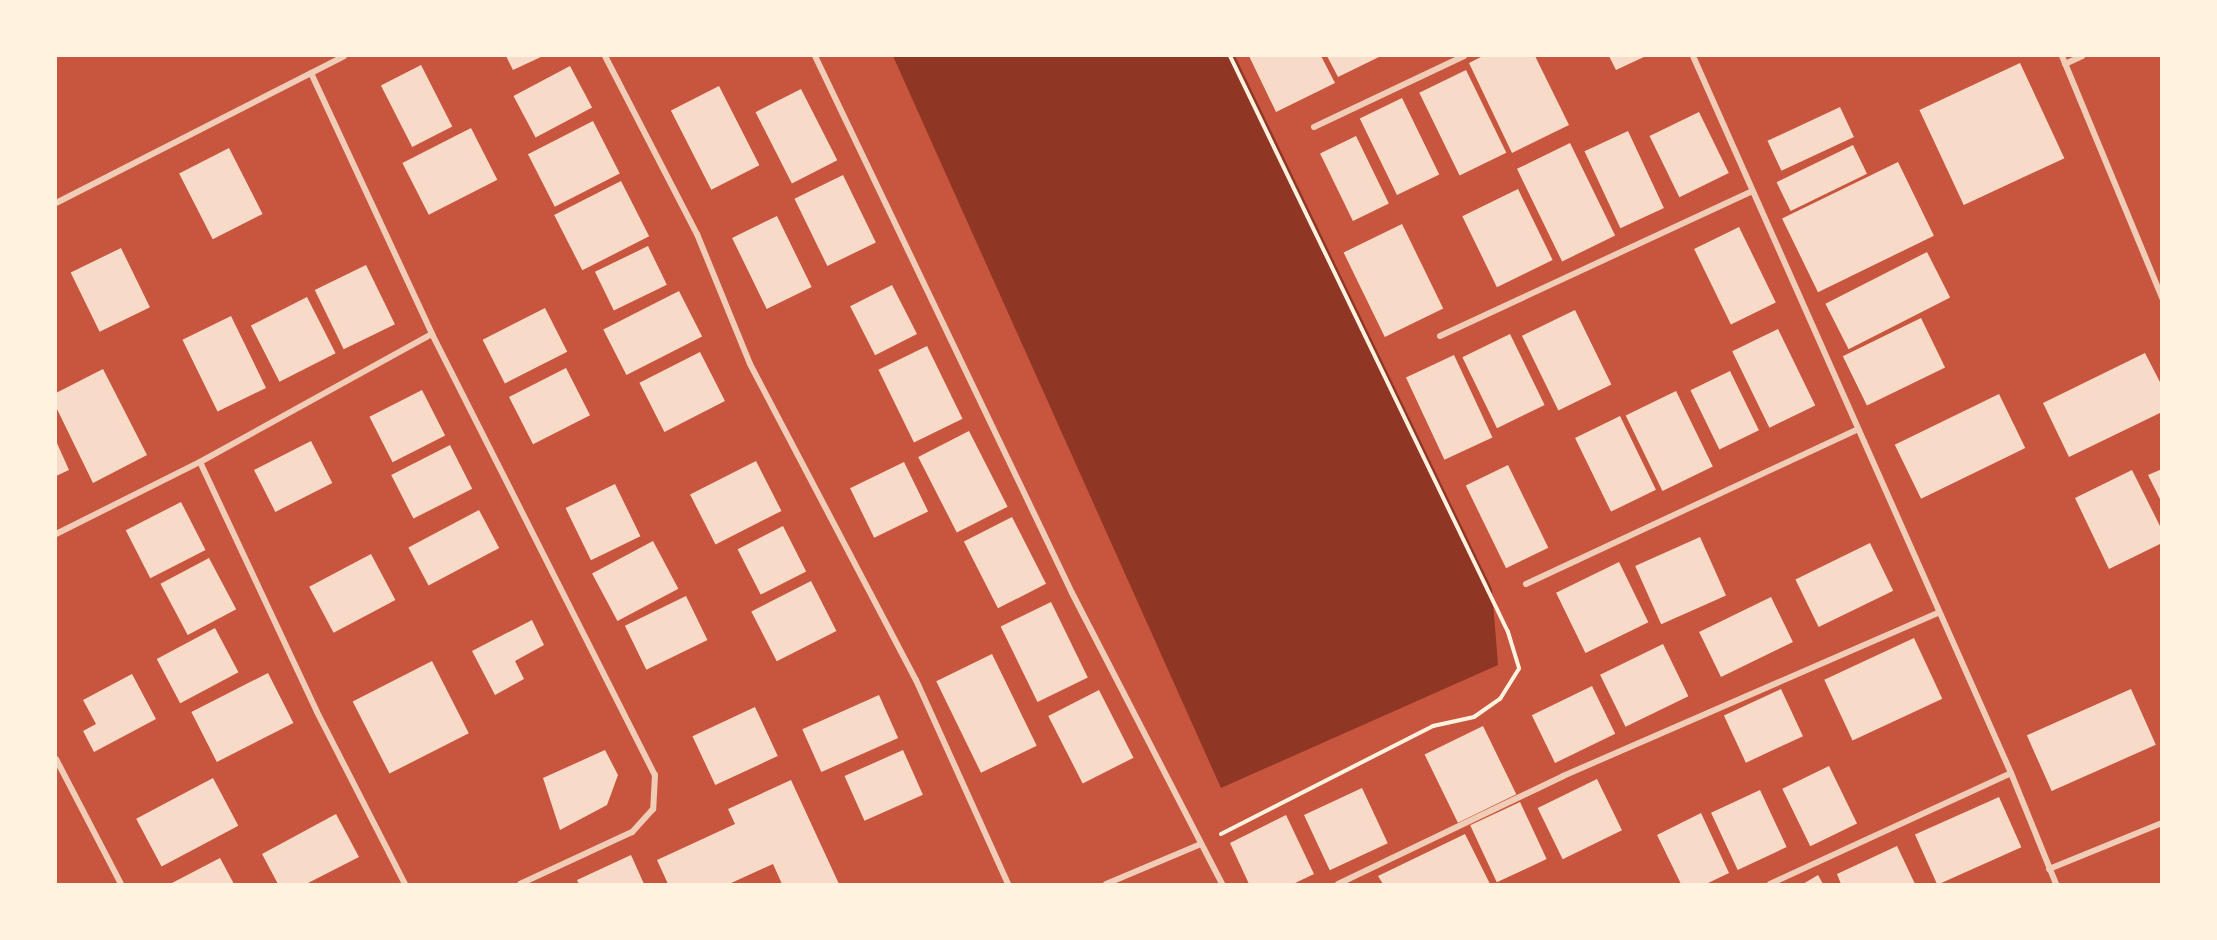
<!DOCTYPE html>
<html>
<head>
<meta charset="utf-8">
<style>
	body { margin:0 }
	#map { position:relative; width:2217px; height:940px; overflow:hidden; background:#c8553d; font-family:"DejaVu Sans",sans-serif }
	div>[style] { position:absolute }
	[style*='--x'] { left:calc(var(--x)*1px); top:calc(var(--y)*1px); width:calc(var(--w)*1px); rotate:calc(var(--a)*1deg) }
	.water>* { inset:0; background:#8f3625 }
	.building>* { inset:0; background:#f7dbc8; transform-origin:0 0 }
	.path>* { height:4px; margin:-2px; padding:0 2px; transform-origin:2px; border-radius:2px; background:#fff3e0 }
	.minor>* { height:6px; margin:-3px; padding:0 3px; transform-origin:3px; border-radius:3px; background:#f1ccb7 }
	span { translate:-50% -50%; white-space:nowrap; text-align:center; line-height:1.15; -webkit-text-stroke:4.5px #fff3e0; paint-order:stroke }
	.frame { position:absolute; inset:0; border:57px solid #fff3e0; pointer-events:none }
</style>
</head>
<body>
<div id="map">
	<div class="water">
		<i style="clip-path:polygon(893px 56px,1235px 56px,1492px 589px,1498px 665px,1221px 788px)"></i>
	</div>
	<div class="building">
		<i style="clip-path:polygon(506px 56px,543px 56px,513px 70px)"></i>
		<i style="clip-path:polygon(1249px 56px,1321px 56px,1335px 83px,1276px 112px)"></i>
		<i style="clip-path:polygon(1327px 56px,1381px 56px,1338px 77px)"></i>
		<i style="clip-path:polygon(1483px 56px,1535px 56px,1569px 125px,1512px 153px,1469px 63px)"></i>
		<i style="clip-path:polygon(1609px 56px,1646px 56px,1616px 70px)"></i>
		<i style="left:2020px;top:63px;width:105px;height:111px;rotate:65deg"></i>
		<i style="left:421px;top:65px;width:69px;height:45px;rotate:63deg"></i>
		<i style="left:570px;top:66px;width:47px;height:64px;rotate:62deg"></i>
		<i style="left:1466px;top:70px;width:92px;height:52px;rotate:64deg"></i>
		<i style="left:719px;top:86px;width:89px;height:54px;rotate:63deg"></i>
		<i style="left:801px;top:89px;width:80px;height:51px;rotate:63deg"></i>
		<i style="left:1402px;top:98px;width:85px;height:47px;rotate:64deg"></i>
		<i style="left:1840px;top:107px;width:33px;height:80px;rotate:65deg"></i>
		<i style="left:1699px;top:112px;width:68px;height:55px;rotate:64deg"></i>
		<i style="left:593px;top:121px;width:59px;height:73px;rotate:63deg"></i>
		<i style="left:471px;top:128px;width:58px;height:77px;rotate:63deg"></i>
		<i style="left:1628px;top:131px;width:85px;height:48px;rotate:65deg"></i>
		<i style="left:1356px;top:136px;width:75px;height:40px;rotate:64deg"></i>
		<i style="left:1570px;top:143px;width:103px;height:59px;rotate:64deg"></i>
		<i style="left:1853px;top:145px;width:32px;height:85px;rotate:64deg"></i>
		<i style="left:229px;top:148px;width:74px;height:56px;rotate:63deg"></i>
		<i style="left:1898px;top:162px;width:82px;height:129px;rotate:64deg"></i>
		<i style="left:843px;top:175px;width:75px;height:54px;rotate:64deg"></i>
		<i style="left:621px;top:181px;width:62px;height:75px;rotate:63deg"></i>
		<i style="left:1518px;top:189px;width:79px;height:62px;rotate:64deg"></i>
		<i style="left:777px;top:216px;width:79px;height:50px;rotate:64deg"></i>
		<i style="left:1402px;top:224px;width:94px;height:65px;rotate:64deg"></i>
		<i style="left:1739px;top:227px;width:84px;height:50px;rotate:64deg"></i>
		<i style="left:648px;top:246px;width:43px;height:59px;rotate:64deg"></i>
		<i style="left:121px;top:248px;width:66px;height:56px;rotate:64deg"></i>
		<i style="left:1927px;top:252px;width:51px;height:114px;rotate:63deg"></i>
		<i style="left:366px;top:265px;width:66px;height:57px;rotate:64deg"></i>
		<i style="left:892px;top:285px;width:55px;height:47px;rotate:63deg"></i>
		<i style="left:679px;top:291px;width:51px;height:85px;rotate:63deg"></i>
		<i style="left:307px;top:297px;width:63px;height:63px;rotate:63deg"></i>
		<i style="left:545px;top:308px;width:49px;height:70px;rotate:63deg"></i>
		<i style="left:1575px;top:310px;width:83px;height:59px;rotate:64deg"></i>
		<i style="left:231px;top:316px;width:80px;height:54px;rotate:64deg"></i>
		<i style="left:1921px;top:318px;width:55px;height:87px;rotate:64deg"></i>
		<i style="left:1778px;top:329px;width:85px;height:51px;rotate:64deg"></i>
		<i style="left:1510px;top:334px;width:79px;height:53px;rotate:64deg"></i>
		<i style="left:927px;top:346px;width:81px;height:54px;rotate:64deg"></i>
		<i style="left:700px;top:352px;width:55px;height:68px;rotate:63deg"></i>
		<i style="clip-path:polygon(2145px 353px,2162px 386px,2162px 412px,2069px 457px,2043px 403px)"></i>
		<i style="left:1454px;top:355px;width:91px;height:53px;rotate:65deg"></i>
		<i style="left:566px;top:368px;width:53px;height:64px;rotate:63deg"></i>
		<i style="clip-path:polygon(103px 369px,147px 455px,93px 483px,56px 407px,56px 393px)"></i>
		<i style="left:1730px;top:371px;width:66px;height:44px;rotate:64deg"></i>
		<i style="left:422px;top:390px;width:51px;height:59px;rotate:63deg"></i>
		<i style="left:1676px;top:391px;width:84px;height:56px;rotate:64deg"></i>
		<i style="left:1999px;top:394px;width:60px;height:116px;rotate:64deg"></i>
		<i style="left:1620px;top:416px;width:82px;height:50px;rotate:64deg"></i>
		<i style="left:969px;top:431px;width:85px;height:57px;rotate:63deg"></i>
		<i style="clip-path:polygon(56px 441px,69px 470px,56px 476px)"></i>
		<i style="left:311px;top:441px;width:47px;height:64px;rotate:63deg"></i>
		<i style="left:450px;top:445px;width:49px;height:66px;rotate:63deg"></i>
		<i style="left:756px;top:461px;width:56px;height:74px;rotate:63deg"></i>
		<i style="left:904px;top:462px;width:55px;height:60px;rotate:64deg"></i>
		<i style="left:1508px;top:465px;width:92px;height:47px;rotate:64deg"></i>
		<i style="clip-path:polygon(2162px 469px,2162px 503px,2148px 475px)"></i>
		<i style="clip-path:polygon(2132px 470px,2162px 530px,2162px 543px,2109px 569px,2075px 498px)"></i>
		<i style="left:615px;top:484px;width:58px;height:55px;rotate:64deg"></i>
		<i style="left:181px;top:502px;width:54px;height:62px;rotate:63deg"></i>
		<i style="left:479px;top:510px;width:43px;height:80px;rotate:62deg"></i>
		<i style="left:1012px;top:517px;width:75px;height:54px;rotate:63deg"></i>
		<i style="left:783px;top:526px;width:51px;height:51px;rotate:63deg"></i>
		<i style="left:1700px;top:537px;width:64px;height:71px;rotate:66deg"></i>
		<i style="left:653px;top:541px;width:54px;height:69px;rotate:62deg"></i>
		<i style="left:1870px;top:543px;width:53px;height:83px;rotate:64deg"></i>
		<i style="left:371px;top:554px;width:52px;height:70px;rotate:62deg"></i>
		<i style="left:209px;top:558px;width:58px;height:55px;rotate:62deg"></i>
		<i style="left:1619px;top:562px;width:67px;height:70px;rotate:64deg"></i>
		<i style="left:811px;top:581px;width:56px;height:67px;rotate:63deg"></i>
		<i style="left:686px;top:596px;width:49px;height:68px;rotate:64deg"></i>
		<i style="left:1771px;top:597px;width:50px;height:80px;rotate:64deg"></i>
		<i style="left:1051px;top:602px;width:84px;height:56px;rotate:64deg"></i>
		<i style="clip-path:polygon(532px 620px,544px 645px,515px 661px,524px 679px,495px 695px,472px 651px)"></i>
		<i style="left:215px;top:628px;width:50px;height:66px;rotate:62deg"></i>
		<i style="left:1914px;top:638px;width:67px;height:99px;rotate:65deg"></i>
		<i style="left:1663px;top:644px;width:58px;height:70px;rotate:64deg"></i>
		<i style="left:992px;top:654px;width:102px;height:62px;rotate:64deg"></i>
		<i style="left:432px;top:661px;width:81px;height:89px;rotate:63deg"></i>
		<i style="left:268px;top:673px;width:56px;height:86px;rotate:63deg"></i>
		<i style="clip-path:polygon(132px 674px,156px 719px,94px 752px,83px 731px,96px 724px,83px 700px)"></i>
		<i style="left:1592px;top:686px;width:53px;height:67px;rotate:64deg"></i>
		<i style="left:1781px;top:689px;width:52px;height:63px;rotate:65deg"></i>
		<i style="left:2131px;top:689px;width:61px;height:114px;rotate:66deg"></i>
		<i style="left:1099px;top:690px;width:76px;height:57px;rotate:63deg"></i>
		<i style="left:879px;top:695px;width:47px;height:84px;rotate:66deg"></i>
		<i style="left:755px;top:707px;width:54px;height:69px;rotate:65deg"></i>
		<i style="left:1483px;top:726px;width:76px;height:65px;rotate:64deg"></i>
		<i style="clip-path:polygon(605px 750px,618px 775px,607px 805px,560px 830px,543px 778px)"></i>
		<i style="left:903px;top:750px;width:49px;height:64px;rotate:66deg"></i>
		<i style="left:1829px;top:766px;width:64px;height:52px;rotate:64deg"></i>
		<i style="left:213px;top:778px;width:54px;height:87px;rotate:62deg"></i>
		<i style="left:1597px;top:779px;width:57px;height:66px;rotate:64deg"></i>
		<i style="clip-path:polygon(791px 780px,839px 884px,782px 884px,773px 864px,729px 884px,668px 884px,657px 860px,735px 824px,728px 809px)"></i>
		<i style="left:1362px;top:788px;width:61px;height:64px;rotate:65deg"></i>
		<i style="left:1760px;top:790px;width:63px;height:54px;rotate:65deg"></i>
		<i style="left:1999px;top:797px;width:55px;height:92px;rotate:66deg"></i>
		<i style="left:1520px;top:802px;width:63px;height:55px;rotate:65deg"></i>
		<i style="clip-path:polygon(1701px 813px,1729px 873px,1706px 884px,1681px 884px,1657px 835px)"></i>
		<i style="clip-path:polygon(336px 814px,359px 857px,306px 884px,278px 884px,262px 854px)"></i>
		<i style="clip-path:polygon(1286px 815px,1314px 874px,1293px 884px,1249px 884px,1230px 843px)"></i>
		<i style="clip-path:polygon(1465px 834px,1490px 884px,1383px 884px,1378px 876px)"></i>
		<i style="clip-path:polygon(1897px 846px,1915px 884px,1841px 884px,1837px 874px)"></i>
		<i style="clip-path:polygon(631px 855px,644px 884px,579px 884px,577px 880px)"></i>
		<i style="clip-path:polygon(220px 858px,234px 884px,170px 884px)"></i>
		<i style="clip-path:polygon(1818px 875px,1823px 884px,1803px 884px)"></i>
	</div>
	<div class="path">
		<i style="--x:1221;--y:834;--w:238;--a:-27"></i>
		<i style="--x:1433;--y:726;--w:42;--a:-12.4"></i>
		<i style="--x:1474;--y:717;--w:32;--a:-35"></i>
		<i style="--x:1500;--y:699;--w:36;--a:-58"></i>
		<i style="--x:1519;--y:668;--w:38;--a:-107"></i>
		<i style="--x:1508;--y:632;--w:640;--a:-115.76"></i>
	</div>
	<div class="minor">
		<i style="--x:605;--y:56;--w:200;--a:62.7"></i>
		<i style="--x:697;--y:234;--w:140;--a:67.8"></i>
		<i style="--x:750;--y:364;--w:357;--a:62.3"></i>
		<i style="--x:916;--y:680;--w:224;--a:65.7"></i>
		<i style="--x:815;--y:56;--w:595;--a:64.42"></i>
		<i style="--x:1072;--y:593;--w:327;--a:62.7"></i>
		<i style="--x:1693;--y:56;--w:784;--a:66.08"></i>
		<i style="--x:2011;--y:773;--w:120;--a:67.9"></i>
		<i style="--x:2062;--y:56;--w:262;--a:67.5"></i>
		<i style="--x:2065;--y:64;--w:19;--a:-25"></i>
		<i style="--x:311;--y:73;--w:288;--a:65.1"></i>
		<i style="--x:432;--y:334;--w:494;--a:63.2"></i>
		<i style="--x:655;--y:775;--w:34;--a:93"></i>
		<i style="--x:653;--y:809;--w:31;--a:132"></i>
		<i style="--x:632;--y:832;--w:123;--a:155.1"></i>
		<i style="--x:1314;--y:127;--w:166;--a:-25.3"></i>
		<i style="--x:56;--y:203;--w:323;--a:-27"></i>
		<i style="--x:1440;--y:336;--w:344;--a:-24.9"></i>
		<i style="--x:200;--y:462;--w:276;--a:64.9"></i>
		<i style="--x:317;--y:712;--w:193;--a:62.9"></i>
		<i style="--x:56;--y:534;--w:161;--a:-26.6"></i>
		<i style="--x:200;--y:462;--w:265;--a:-28.9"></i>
		<i style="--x:1526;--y:584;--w:365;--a:-25"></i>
		<i style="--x:56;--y:759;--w:141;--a:62.5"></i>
		<i style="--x:2049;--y:869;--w:122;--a:-22.2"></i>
		<i style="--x:1106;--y:884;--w:103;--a:-22.8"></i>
		<i style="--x:1338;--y:884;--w:250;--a:-25.6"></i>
		<i style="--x:1563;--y:776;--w:408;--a:-23.5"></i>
		<i style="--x:1770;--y:884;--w:265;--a:-24.7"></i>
	</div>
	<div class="frame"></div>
</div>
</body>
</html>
